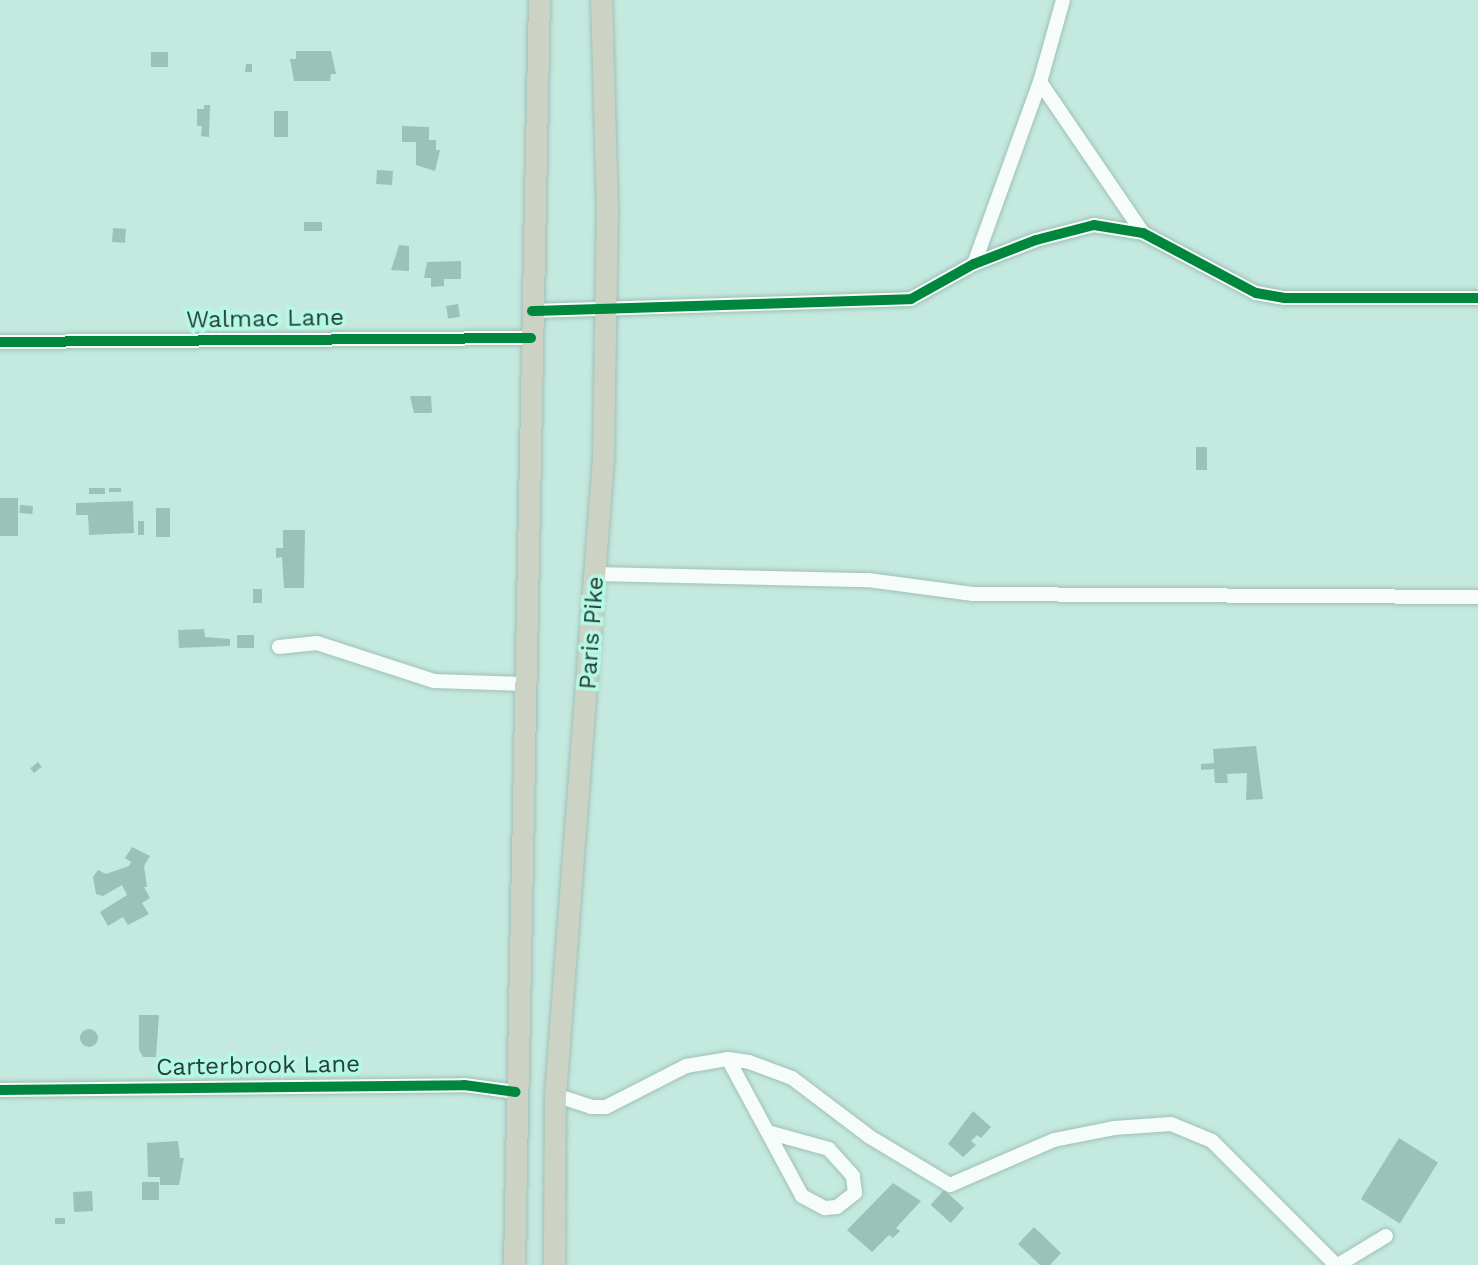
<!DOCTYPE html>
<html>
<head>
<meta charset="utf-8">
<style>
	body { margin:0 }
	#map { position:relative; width:1478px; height:1265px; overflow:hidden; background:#c4eadf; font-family:"Work Sans",sans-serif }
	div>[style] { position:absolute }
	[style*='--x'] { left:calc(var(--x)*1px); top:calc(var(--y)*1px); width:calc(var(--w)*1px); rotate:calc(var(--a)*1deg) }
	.building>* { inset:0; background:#9ac2b8; transform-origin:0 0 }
	.round { border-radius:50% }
	.roads { filter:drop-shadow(0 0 2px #a1bfb7) drop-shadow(0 0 2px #a1bfb7) }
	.minor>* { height:14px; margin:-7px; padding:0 7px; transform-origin:7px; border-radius:7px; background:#f6fcfa }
	.highway>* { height:21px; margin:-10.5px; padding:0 10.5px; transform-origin:10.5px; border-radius:10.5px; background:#ccd3c5 }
	.cycleway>* { height:10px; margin:-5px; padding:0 5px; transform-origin:5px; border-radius:5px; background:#00873e }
	span { translate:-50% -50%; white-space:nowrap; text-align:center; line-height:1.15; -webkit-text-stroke:7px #b5f9e5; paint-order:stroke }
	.street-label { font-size:24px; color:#244038 }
</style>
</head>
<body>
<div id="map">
	<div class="building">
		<i style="clip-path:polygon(296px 51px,331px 51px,336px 74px,331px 74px,330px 81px,294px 81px,290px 59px,296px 59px)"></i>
		<i style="left:151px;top:52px;width:17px;height:15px"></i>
		<i style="clip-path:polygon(246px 64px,252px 64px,252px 72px,245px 72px)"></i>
		<i style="clip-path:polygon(204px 105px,210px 105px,209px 137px,201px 136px,202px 126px,197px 126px,197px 109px,204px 109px)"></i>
		<i style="left:274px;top:111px;width:14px;height:26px"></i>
		<i style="clip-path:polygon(402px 126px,429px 127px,429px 140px,436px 140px,436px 150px,440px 150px,435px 171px,416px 165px,416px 142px,402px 142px)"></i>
		<i style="left:377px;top:170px;width:16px;height:14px;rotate:4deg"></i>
		<i style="left:304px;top:222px;width:18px;height:9px"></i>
		<i style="left:113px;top:228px;width:13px;height:14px;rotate:4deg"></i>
		<i style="clip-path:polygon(399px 245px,409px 246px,409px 271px,391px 270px)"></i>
		<i style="clip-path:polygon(461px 261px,461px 279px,444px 279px,444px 286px,431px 287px,431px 278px,424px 278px,427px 262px)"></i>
		<i style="left:458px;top:304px;width:13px;height:12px;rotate:81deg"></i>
		<i style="clip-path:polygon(410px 396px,431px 396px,432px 413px,414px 413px)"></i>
		<i style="left:1196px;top:447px;width:11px;height:23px"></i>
		<i style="left:105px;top:488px;width:6px;height:16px;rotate:90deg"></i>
		<i style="left:121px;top:488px;width:4px;height:12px;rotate:90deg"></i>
		<i style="left:0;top:498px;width:18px;height:38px"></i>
		<i style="clip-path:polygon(133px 501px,134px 533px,89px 535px,88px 515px,76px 515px,76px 503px)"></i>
		<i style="left:20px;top:505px;width:13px;height:8px;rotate:4deg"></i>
		<i style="left:156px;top:508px;width:14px;height:29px"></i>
		<i style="left:138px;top:521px;width:6px;height:14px"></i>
		<i style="clip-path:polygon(283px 530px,305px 530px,304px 588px,284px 588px,282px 557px,276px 558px,276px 548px,283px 548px)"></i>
		<i style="left:262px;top:589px;width:14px;height:9px;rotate:90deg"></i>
		<i style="clip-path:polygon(204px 629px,205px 637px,230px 639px,230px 646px,179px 648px,178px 630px)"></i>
		<i style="left:237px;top:635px;width:17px;height:13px"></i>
		<i style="clip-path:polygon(1256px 746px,1263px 799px,1246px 800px,1247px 773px,1227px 774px,1228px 783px,1215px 783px,1214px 769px,1201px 770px,1201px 764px,1214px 763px,1213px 749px)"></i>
		<i style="left:38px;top:762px;width:6px;height:10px;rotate:51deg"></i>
		<i style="clip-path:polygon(132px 847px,150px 856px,144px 866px,147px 887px,144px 887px,150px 898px,142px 903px,149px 914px,128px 925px,123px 917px,108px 926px,100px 912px,127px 895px,122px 885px,103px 896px,96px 894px,93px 877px,98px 870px,106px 874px,129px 866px,131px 862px,125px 858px)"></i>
		<i style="clip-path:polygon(139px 1015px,159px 1015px,156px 1057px,143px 1057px,139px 1050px)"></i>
		<i class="round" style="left:80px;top:1029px;width:18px;height:18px"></i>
		<i style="clip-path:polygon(973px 1111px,991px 1127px,981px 1138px,977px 1135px,971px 1141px,976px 1145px,963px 1157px,948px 1144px)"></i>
		<i style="left:1399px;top:1138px;width:46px;height:72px;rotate:32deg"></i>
		<i style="clip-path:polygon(178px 1141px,180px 1158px,184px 1158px,179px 1185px,160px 1185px,160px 1177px,148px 1177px,147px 1143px)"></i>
		<i style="left:142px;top:1182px;width:17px;height:18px"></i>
		<i style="clip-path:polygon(893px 1183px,921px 1201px,896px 1228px,900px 1231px,893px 1238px,889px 1235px,872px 1252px,847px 1230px)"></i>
		<i style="left:944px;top:1190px;width:27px;height:20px;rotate:42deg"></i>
		<i style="left:92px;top:1191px;width:20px;height:19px;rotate:87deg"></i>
		<i style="left:55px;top:1218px;width:10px;height:6px"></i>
		<i style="clip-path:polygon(1034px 1227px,1061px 1253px,1050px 1265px,1040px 1265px,1018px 1244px)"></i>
	</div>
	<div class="roads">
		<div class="minor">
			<i style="--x:1040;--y:82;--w:183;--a:55.7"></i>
			<i style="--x:974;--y:264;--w:194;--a:-70.1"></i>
			<i style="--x:1040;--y:82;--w:85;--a:-74.3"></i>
			<i style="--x:532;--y:311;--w:379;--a:-1.8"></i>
			<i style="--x:911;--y:299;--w:72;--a:-29.1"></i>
			<i style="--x:974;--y:264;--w:66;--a:-21.2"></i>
			<i style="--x:1036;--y:240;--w:60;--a:-14.5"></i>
			<i style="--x:1094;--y:225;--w:50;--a:9.3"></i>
			<i style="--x:1143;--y:233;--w:128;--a:28"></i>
			<i style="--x:1256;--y:293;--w:29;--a:10"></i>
			<i style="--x:1285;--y:298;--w:193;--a:0"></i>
			<i style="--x:0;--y:342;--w:531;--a:-0.43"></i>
			<i style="--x:596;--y:574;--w:272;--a:1.3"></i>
			<i style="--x:868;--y:580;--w:106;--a:7.6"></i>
			<i style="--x:973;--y:594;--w:505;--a:0.34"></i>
			<i style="--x:279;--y:647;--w:38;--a:-6"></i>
			<i style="--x:317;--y:643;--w:123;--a:18"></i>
			<i style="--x:434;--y:681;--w:90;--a:1.9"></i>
			<i style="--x:728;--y:1059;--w:156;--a:61.6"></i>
			<i style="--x:802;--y:1196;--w:26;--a:28"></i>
			<i style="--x:825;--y:1208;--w:12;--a:-5"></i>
			<i style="--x:837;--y:1207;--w:23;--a:-38"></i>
			<i style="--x:855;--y:1193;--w:17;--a:-97"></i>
			<i style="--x:853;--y:1176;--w:36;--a:-132"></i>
			<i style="--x:829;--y:1149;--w:60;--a:-164.6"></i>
			<i style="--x:0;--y:1090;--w:464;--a:-0.6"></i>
			<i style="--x:464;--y:1085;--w:52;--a:7.7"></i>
			<i style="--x:555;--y:1095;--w:38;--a:18"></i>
			<i style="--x:591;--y:1107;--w:15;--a:0"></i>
			<i style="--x:606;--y:1107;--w:90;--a:-27.1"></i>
			<i style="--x:686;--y:1066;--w:43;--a:-9.5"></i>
			<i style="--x:728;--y:1059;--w:21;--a:8"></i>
			<i style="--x:749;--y:1062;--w:46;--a:20.4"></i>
			<i style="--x:792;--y:1078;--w:98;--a:37.1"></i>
			<i style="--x:870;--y:1137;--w:93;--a:31"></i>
			<i style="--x:950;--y:1185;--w:113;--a:-23.4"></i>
			<i style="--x:1054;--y:1140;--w:61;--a:-11.3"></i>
			<i style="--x:1114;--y:1128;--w:57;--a:-4"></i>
			<i style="--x:1171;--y:1124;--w:44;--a:22.5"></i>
			<i style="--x:1212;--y:1141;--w:175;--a:45"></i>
			<i style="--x:1338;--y:1265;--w:56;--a:-31.1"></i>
		</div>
		<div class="highway">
			<i style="--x:514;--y:1265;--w:1265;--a:-88.87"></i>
			<i style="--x:554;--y:1265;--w:170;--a:-89.7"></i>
			<i style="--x:555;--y:1095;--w:639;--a:-85.69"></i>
			<i style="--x:603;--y:458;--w:247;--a:-89.1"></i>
			<i style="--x:607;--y:211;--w:211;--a:-91.6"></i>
		</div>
	</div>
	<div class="cycleway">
		<i style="--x:532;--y:311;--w:379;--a:-1.8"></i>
		<i style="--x:911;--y:299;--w:72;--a:-29.1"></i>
		<i style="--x:974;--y:264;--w:66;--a:-21.2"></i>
		<i style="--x:1036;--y:240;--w:60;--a:-14.5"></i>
		<i style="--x:1094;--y:225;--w:50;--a:9.3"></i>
		<i style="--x:1143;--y:233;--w:128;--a:28"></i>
		<i style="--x:1256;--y:293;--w:29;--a:10"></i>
		<i style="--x:1285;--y:298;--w:193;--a:0"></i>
		<i style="--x:0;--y:342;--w:531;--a:-0.43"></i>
		<i style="--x:0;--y:1090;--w:464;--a:-0.6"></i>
		<i style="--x:464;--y:1085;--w:52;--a:7.7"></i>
	</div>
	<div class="street-label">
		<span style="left:265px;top:319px;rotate:-1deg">Walmac Lane</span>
		<span style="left:592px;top:633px;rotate:-86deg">Paris Pike</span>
		<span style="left:258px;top:1066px;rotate:-1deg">Carterbrook Lane</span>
	</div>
</div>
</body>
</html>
